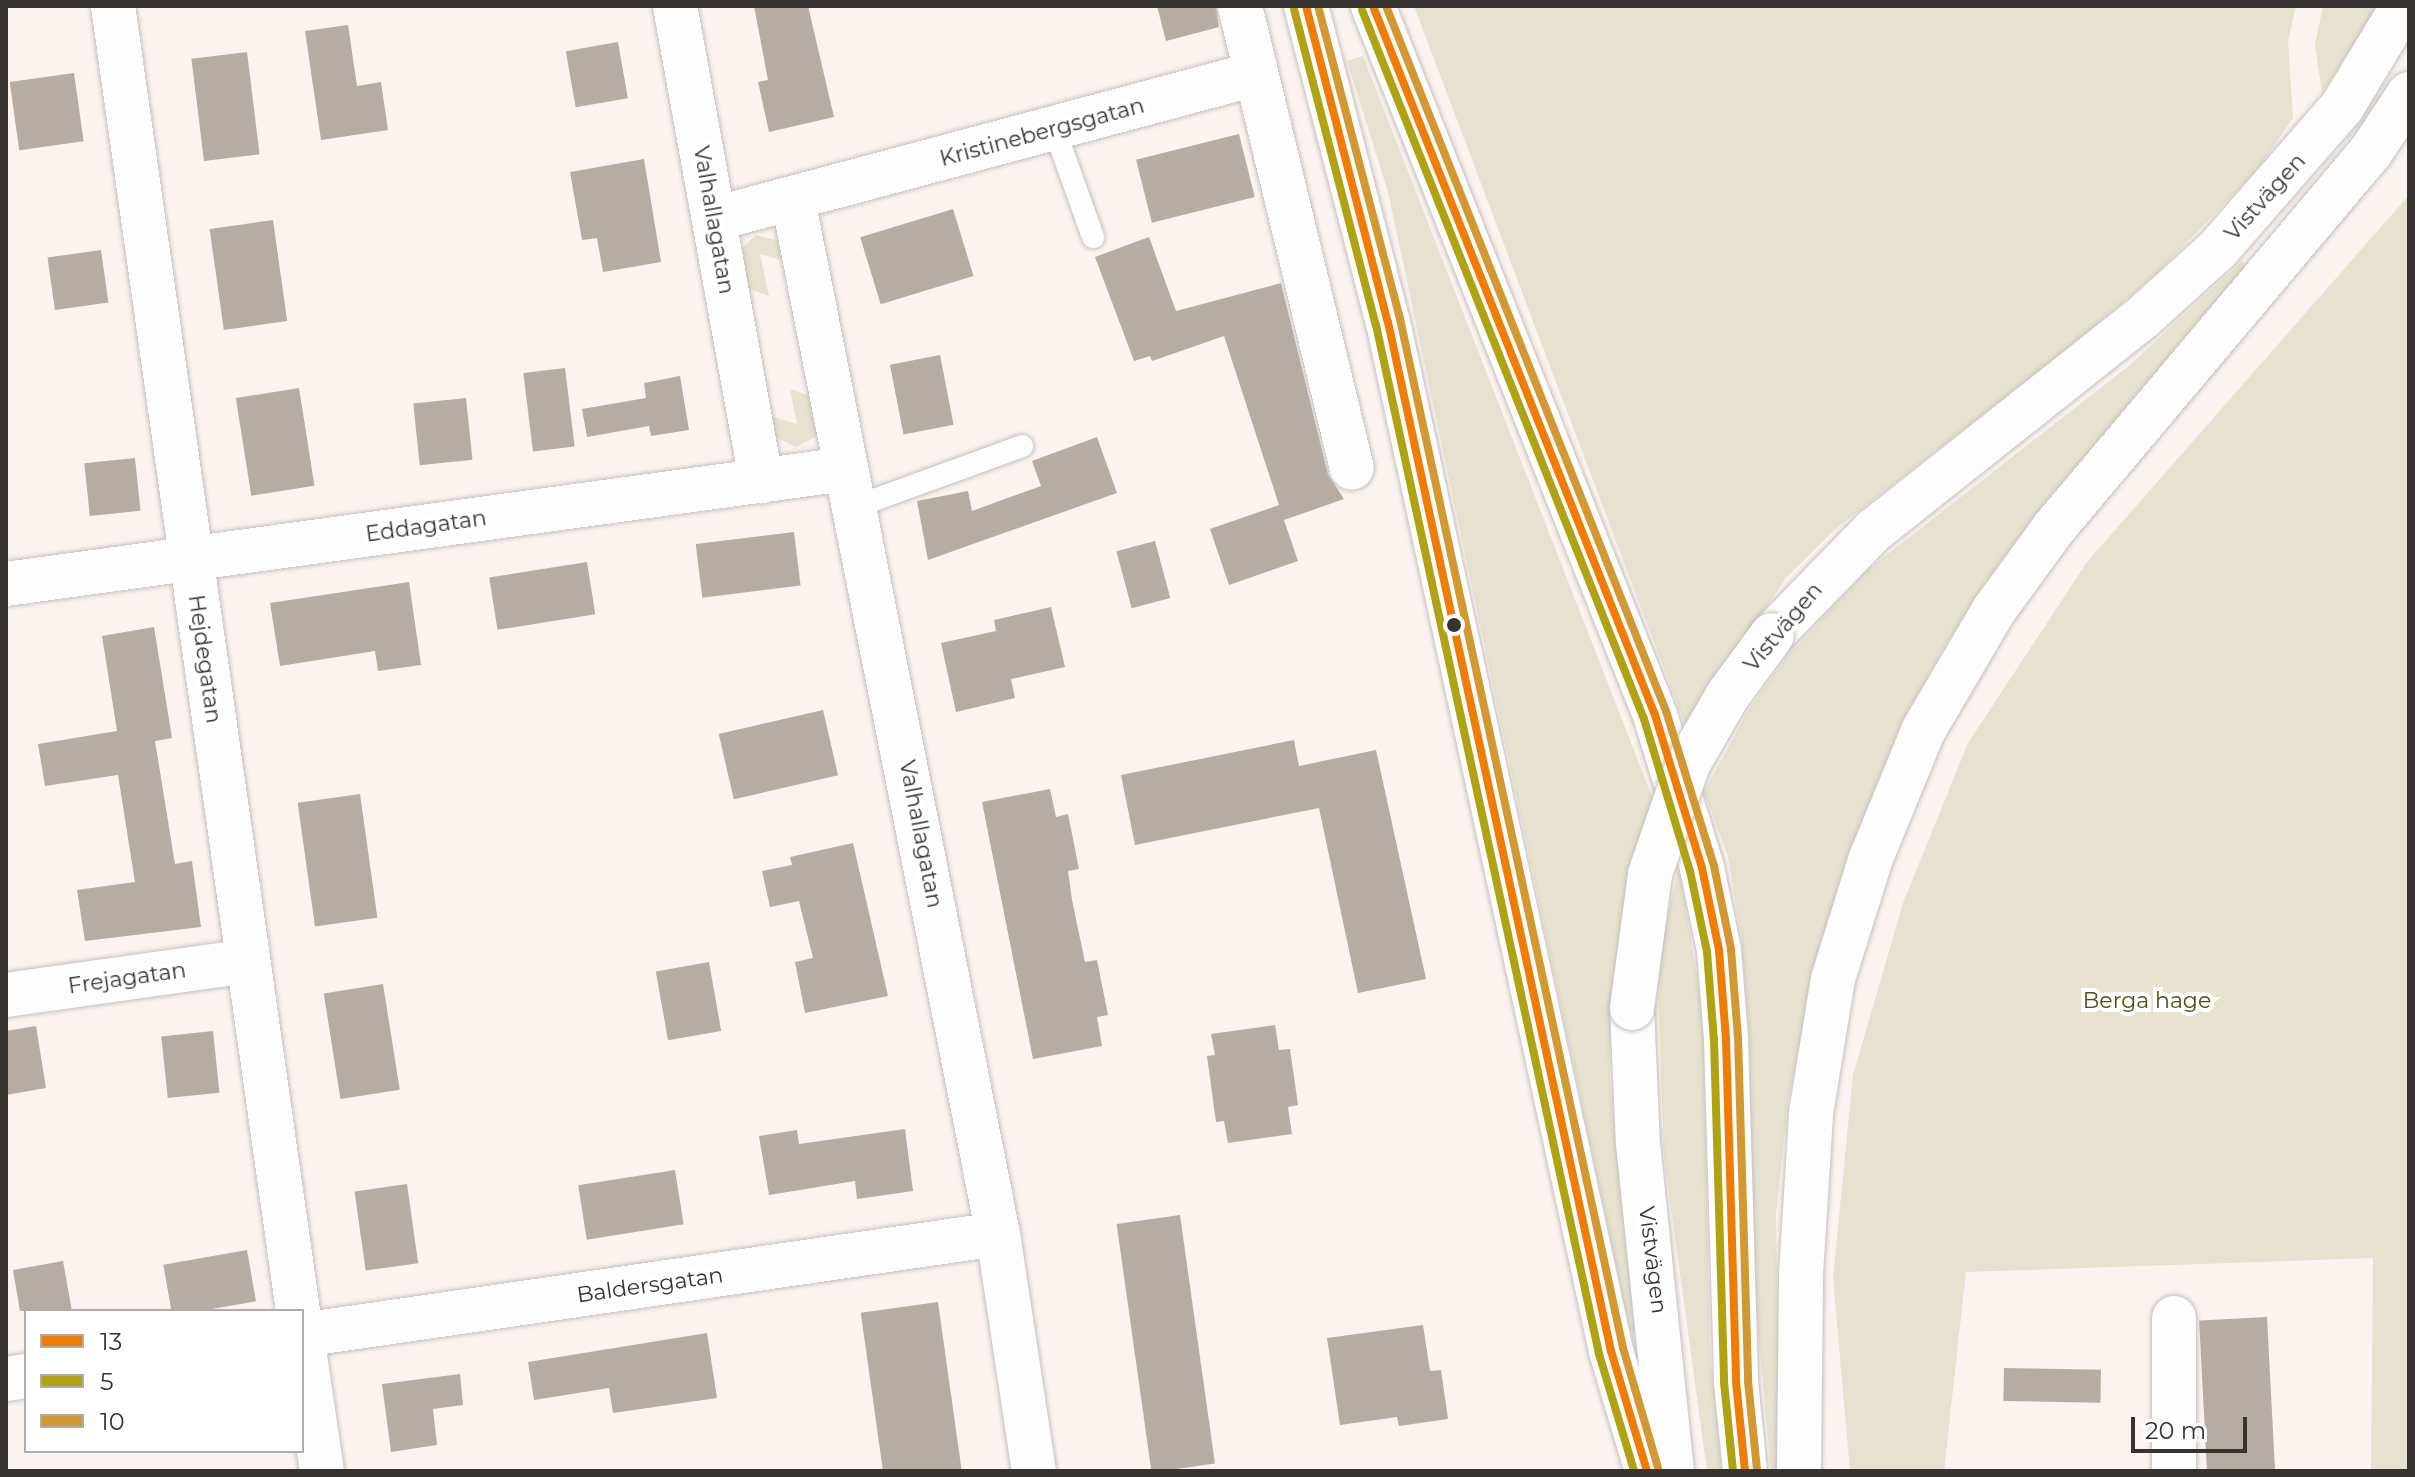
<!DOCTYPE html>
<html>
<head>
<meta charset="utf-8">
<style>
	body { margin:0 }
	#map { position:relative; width:2415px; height:1477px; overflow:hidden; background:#faf3f0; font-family:Montserrat,sans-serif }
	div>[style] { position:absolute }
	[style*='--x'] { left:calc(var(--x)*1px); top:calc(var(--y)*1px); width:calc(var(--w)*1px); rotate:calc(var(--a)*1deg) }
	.green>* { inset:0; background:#e6e2cf }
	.building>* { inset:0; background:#b5ada4; transform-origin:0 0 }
	.roads { filter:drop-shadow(0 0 2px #c5c0bd) drop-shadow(0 0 2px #c5c0bd) }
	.lane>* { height:22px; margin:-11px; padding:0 11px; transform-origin:11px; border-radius:11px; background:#fefdfd }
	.street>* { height:44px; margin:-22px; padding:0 22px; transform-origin:22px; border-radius:22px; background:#fefdfd }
	.secondary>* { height:44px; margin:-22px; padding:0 22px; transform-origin:22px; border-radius:22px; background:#fefdfd }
	.bridges { filter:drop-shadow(0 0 2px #c5c0bd) drop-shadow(0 0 2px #c5c0bd) }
	.secondary-bridge>* { height:44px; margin:-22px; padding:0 22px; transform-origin:22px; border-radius:22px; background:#fefdfd }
	.bus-1>* { height:8px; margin:-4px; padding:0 4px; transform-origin:4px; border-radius:4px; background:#ef7c04 }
	.bus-2>* { height:8px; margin:-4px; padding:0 4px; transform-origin:4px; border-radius:4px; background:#afa313 }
	.bus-3>* { height:8px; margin:-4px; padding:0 4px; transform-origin:4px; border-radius:4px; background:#d29932 }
	.dots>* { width:22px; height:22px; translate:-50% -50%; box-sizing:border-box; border:4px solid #fff; border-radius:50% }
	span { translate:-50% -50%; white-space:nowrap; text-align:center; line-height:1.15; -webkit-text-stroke:8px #fff; paint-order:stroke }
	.street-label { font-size:22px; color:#373330 }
	.park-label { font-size:22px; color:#514c11 }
	.frame { position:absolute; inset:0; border:8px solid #373330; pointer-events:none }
	.legend { position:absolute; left:24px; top:1309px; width:280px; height:144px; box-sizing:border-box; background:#fff; border:2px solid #afadac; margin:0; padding:10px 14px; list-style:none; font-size:24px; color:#373330 }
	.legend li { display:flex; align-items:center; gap:16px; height:40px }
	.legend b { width:40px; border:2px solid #afadac }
	.scale { position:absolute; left:2131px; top:1417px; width:116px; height:36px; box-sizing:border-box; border:4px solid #373330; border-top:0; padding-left:10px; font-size:24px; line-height:28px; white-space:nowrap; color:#373330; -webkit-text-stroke:6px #fff; paint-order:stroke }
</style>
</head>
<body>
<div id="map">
	<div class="green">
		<i style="clip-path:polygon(1414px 6px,2296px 6px,2288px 41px,2293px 118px,2258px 169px,2159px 271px,2078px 341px,1833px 531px,1786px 578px,1685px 724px)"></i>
		<i style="clip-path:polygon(2323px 6px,2379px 6px,2322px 93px,2315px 45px)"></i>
		<i style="clip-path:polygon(1363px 56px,1653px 799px,1622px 913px,1611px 1021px,1609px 1069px,1636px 1335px,1630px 1330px,1388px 192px,1347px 61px)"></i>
		<i style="clip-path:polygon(2409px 195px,2409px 1471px,2371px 1471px,2373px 1258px,1966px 1272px,1944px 1471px,1850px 1471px,1833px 1278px,1853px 1075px,1903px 903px,1968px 743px,2087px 562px)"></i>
		<i style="clip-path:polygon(756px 235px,782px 242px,792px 263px,760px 254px,769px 296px,741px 286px,739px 251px)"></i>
		<i style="clip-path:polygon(2242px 261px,2247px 267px,2049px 498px,1949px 639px,1909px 710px,1845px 866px,1821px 942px,1788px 1102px,1776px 1216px,1780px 1471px,1771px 1471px,1755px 1297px,1749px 1031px,1741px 936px,1728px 856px,1704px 792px,1749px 709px,1785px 659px,1865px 572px,2131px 364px)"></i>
		<i style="clip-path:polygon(790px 389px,819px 399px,821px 434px,796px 447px,775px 437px,767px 415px,797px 424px)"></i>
		<i style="clip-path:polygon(1679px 868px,1703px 1012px,1710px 1355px,1722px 1471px,1707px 1471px,1664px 1157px,1658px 988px,1661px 942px)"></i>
	</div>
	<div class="building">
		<i style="clip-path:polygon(754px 6px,808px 6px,834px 117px,769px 132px,758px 82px,768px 80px)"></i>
		<i style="clip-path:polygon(1157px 6px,1216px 6px,1219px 27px,1166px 41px)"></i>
		<i style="clip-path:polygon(348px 25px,357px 86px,381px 82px,388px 130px,321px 140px,305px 31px)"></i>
		<i style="left:618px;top:42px;width:57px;height:53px;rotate:80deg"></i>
		<i style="left:247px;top:52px;width:103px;height:56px;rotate:83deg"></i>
		<i style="left:74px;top:73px;width:69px;height:65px;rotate:82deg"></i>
		<i style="left:1239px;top:134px;width:65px;height:106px;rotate:76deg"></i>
		<i style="clip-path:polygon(644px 159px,661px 262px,603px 272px,597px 238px,582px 240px,570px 172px)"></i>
		<i style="left:953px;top:209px;width:70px;height:97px;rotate:73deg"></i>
		<i style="left:273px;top:220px;width:102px;height:64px;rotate:82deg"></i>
		<i style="clip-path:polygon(1149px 237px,1176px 311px,1281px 283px,1328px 474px,1344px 499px,1284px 520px,1298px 561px,1229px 585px,1210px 529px,1279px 505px,1224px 336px,1152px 361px,1150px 356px,1134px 361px,1095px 257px)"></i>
		<i style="left:101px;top:250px;width:53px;height:54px;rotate:82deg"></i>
		<i style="left:940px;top:355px;width:71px;height:51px;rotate:79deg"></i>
		<i style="left:565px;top:368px;width:79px;height:42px;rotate:83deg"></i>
		<i style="clip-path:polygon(680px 376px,689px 430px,651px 436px,649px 426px,587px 437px,582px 409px,646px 398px,644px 383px)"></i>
		<i style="left:299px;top:388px;width:99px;height:64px;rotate:81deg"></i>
		<i style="left:466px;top:398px;width:62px;height:53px;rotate:84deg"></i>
		<i style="clip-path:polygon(1097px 437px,1117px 493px,928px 560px,917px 501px,968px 491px,972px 511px,1041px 486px,1032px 461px)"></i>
		<i style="left:135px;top:458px;width:53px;height:51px;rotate:84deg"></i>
		<i style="left:794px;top:532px;width:54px;height:99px;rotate:83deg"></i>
		<i style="left:1155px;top:541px;width:59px;height:40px;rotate:75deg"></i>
		<i style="left:587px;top:562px;width:53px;height:99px;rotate:81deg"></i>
		<i style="clip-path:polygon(409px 582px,421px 665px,378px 671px,375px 651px,280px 666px,270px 603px)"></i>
		<i style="clip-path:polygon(1051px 607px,1065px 667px,1011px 679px,1015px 698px,956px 712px,941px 643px,996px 631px,994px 620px)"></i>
		<i style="clip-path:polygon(154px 627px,172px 738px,155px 741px,175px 864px,192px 861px,201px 927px,85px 941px,77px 890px,135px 882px,118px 775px,45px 786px,38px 744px,117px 731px,102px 636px)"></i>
		<i style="left:823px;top:710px;width:67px;height:107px;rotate:77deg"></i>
		<i style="clip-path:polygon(1294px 740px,1299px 766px,1376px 750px,1426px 979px,1358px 993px,1319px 808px,1135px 845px,1121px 775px)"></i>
		<i style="clip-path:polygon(1050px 789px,1056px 817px,1068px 814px,1079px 869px,1068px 871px,1072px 900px,1085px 962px,1097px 960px,1108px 1015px,1097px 1017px,1102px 1046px,1033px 1059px,982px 802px)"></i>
		<i style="left:360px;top:794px;width:125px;height:63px;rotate:82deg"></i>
		<i style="clip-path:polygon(853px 843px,888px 996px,805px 1013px,795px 962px,813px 958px,799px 901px,770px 907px,762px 871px,792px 865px,790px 857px)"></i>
		<i style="left:709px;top:962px;width:70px;height:54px;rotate:80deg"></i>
		<i style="left:383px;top:984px;width:107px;height:60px;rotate:81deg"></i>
		<i style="clip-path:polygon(1275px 1025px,1279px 1050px,1290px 1049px,1298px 1105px,1288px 1107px,1292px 1134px,1228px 1143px,1224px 1121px,1216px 1122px,1207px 1056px,1215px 1055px,1211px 1034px)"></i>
		<i style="clip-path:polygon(36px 1026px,46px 1088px,6px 1095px,6px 1031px)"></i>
		<i style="left:213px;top:1031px;width:62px;height:52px;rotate:84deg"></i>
		<i style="clip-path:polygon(905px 1129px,913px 1191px,857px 1199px,855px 1181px,769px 1195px,759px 1136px,797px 1130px,799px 1144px)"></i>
		<i style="left:675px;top:1170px;width:55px;height:98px;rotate:81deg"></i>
		<i style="left:407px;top:1184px;width:80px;height:53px;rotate:82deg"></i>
		<i style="left:1180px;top:1215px;width:251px;height:64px;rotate:82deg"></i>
		<i style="left:247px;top:1250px;width:52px;height:85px;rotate:80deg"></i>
		<i style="clip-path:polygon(63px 1261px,72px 1311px,20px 1311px,13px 1270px)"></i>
		<i style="left:938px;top:1302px;width:171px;height:78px;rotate:82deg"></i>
		<i style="left:2267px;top:1317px;width:154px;height:68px;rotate:87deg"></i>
		<i style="clip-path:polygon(1423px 1325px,1430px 1371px,1441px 1370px,1448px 1419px,1399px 1426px,1397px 1417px,1340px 1425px,1327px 1338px)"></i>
		<i style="clip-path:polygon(707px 1333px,717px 1398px,613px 1413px,609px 1388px,534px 1400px,528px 1362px)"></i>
		<i style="left:2004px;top:1368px;width:97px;height:33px;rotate:1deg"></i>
		<i style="clip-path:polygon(460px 1374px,463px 1405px,433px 1409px,437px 1445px,391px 1452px,382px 1384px)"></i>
	</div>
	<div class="roads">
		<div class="lane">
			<i style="--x:1054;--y:128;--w:116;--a:70.3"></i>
			<i style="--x:852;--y:508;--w:181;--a:-20"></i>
		</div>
		<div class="street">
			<i style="--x:113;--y:6;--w:1318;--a:81.93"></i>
			<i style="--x:675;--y:6;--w:483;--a:79.7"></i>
			<i style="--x:1240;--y:6;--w:475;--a:76.4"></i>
			<i style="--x:793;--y:200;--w:1054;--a:78.79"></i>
			<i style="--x:998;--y:1234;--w:240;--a:81.4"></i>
			<i style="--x:714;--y:219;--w:560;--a:-15"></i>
			<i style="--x:6;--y:584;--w:847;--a:-7.8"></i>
			<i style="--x:6;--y:995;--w:244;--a:-8"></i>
			<i style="--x:302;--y:1335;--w:703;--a:-8.26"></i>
			<i style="--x:302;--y:1336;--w:136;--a:81.6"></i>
			<i style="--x:6;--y:1379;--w:20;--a:-9"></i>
			<i style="--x:2174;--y:1471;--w:153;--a:-90"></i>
		</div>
		<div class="secondary">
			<i style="--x:1306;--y:6;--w:326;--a:75.5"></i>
			<i style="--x:1388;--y:322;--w:1053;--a:77.77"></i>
			<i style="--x:1611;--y:1351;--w:125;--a:73.3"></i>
			<i style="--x:1373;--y:6;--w:763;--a:68.31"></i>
			<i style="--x:1655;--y:715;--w:160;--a:72.9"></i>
			<i style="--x:1702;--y:868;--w:84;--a:78.3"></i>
			<i style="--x:1719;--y:950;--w:89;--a:85.5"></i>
			<i style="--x:1726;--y:1039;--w:343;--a:88.3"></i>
			<i style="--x:1736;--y:1382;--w:89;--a:84.2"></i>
			<i style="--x:1772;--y:635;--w:145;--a:-45.8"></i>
			<i style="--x:1873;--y:531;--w:345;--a:-38.4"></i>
			<i style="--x:2143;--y:317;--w:101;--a:-42.2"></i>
			<i style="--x:2218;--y:249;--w:189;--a:-48.9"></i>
			<i style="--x:2342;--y:107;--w:118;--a:-58.9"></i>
			<i style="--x:1632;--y:1008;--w:135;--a:87.5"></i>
			<i style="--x:1638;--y:1143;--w:330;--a:84.1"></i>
			<i style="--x:1799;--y:1471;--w:197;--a:-89.4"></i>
			<i style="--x:1801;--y:1274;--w:161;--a:-86.4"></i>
			<i style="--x:1811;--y:1113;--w:136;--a:-80.7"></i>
			<i style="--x:1833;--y:979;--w:127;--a:-72.6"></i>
			<i style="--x:1871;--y:858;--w:137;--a:-67.7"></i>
			<i style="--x:1923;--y:731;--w:140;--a:-59.6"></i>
			<i style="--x:1994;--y:610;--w:100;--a:-53.9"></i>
			<i style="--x:2053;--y:529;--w:492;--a:-49.9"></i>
			<i style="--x:2370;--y:153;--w:71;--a:-56.5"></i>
		</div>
	</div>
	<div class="bridges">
		<div class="secondary-bridge">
			<i style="--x:1632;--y:1008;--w:135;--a:-82.3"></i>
			<i style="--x:1650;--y:874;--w:116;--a:-70.9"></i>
			<i style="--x:1688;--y:764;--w:80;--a:-59.9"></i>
			<i style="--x:1728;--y:695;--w:74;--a:-53.7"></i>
		</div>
	</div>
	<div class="bus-1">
		<i style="--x:1306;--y:6;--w:326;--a:75.5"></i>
		<i style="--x:1388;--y:322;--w:1053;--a:77.77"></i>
		<i style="--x:1611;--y:1351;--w:125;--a:73.3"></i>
		<i style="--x:1373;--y:6;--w:763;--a:68.31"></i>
		<i style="--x:1655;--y:715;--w:160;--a:72.9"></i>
		<i style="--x:1702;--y:868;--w:84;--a:78.3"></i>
		<i style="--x:1719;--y:950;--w:89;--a:85.5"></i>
		<i style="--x:1726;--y:1039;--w:343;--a:88.3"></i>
		<i style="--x:1736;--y:1382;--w:89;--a:84.2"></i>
	</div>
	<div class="bus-2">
		<i style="--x:1294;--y:9;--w:326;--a:75.5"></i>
		<i style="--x:1376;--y:325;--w:1053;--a:77.77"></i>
		<i style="--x:1599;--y:1354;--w:122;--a:73.3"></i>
		<i style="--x:1362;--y:10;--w:763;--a:68.31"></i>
		<i style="--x:1644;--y:719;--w:159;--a:73.2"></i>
		<i style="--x:1690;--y:871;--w:83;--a:78.1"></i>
		<i style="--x:1707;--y:952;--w:88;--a:85.5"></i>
		<i style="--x:1714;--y:1040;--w:342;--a:88.3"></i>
		<i style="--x:1724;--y:1382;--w:89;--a:84.2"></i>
	</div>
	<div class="bus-3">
		<i style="--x:1318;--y:6;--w:324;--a:75.3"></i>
		<i style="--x:1400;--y:319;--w:1053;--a:77.77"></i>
		<i style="--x:1623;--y:1348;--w:125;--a:73.7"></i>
		<i style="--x:1386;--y:6;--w:759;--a:68.34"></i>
		<i style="--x:1666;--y:711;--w:162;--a:72.8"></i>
		<i style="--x:1714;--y:866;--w:85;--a:78.4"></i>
		<i style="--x:1731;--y:949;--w:89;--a:85.5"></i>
		<i style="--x:1738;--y:1038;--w:343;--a:88.3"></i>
		<i style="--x:1748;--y:1381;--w:89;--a:84.2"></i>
	</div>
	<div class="dots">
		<i style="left:1454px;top:625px;background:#373330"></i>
	</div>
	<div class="street-label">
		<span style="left:1042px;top:132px;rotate:-15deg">Kristinebergsgatan</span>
		<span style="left:2265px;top:197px;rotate:-48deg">Vistvägen</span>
		<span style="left:714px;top:220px;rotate:80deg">Valhallagatan</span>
		<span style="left:426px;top:526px;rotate:-8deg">Eddagatan</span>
		<span style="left:1783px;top:627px;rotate:-50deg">Vistvägen</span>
		<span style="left:205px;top:659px;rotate:82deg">Hejdegatan</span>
		<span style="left:921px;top:834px;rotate:79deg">Valhallagatan</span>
		<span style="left:127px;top:978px;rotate:-8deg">Frejagatan</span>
		<span style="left:1653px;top:1260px;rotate:83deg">Vistvägen</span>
		<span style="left:650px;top:1285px;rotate:-8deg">Baldersgatan</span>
	</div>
	<div class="park-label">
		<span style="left:2147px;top:1001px">Berga hage</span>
	</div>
	<div class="frame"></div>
	<ul class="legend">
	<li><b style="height:10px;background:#ef7c04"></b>13</li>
	<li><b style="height:10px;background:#afa313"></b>5</li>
	<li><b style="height:10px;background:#d29932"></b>10</li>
	</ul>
	<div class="scale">20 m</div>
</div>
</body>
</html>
